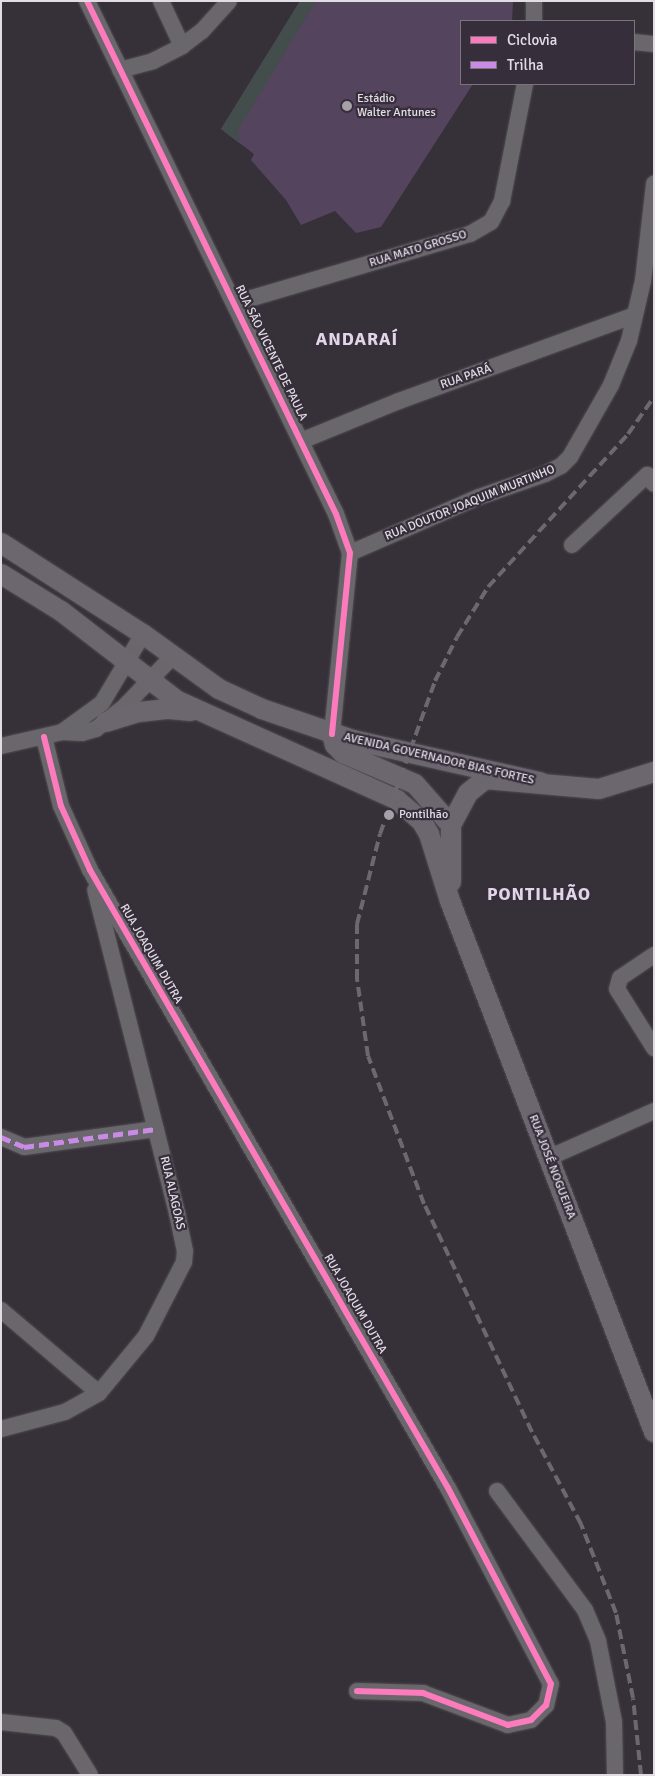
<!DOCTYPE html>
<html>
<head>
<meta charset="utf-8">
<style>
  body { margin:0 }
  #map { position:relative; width:655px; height:1776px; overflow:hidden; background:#363138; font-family:Signika,sans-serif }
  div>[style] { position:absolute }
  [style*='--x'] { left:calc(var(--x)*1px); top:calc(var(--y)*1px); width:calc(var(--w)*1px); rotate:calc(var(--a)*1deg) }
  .green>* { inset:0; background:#55445e }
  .building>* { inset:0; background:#424d4c }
  .roads { filter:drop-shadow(0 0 1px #514d53) drop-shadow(0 0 1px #514d53) }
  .minor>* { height:16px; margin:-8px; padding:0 8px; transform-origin:8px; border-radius:8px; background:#6a676c }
  .major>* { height:20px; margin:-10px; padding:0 10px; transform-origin:10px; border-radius:10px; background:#6c676f }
  .rail>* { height:4px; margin-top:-2px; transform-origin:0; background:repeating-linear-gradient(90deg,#6c686e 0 10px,transparent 0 15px) }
  .quiet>* { height:5px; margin-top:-2.5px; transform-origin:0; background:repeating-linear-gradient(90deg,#ca8be6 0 10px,transparent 0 15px) }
  .cycleway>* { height:6px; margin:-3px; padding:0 3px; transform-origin:3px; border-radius:3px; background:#fd7abc }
  .dots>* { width:14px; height:14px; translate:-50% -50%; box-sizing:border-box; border:2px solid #372e3b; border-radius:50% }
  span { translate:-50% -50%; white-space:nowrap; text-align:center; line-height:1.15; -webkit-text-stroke:4.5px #372e3b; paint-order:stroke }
  .poi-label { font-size:12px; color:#e2dde5 }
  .left { translate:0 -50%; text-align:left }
  .street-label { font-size:12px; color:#e2dde5 }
  .district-label { font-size:18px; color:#e1d6e7; font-weight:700; letter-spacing:1px }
  .frame { position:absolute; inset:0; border:2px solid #e2dde5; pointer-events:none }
  .legend { position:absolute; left:460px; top:20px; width:175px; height:65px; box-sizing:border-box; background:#372e3b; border:1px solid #7b747f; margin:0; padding:6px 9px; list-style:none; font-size:15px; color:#e2dde5 }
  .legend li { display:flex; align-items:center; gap:10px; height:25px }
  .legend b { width:25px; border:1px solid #7b747f }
</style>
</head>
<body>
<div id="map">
  <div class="green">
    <div style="clip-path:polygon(300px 1px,513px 1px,512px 21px,461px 21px,461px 84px,473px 84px,381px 227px,356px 233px,335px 211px,301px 225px,286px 200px,251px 160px,254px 154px,221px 129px)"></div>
  </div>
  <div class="building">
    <div style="clip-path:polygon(300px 1px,316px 1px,238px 130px,239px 143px,221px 129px)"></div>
  </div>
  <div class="roads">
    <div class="minor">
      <div style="--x:87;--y:1;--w:570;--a:64.11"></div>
      <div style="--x:336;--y:514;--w:41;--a:70.3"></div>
      <div style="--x:350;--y:553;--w:182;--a:95.7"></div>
      <div style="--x:161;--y:1;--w:50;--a:65"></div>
      <div style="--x:534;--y:21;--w:20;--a:-90"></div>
      <div style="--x:634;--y:42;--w:20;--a:6"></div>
      <div style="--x:120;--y:70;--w:34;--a:-15"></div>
      <div style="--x:153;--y:61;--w:33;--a:-27"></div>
      <div style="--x:182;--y:46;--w:25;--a:-37"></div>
      <div style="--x:202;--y:31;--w:40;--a:-48"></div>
      <div style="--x:235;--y:303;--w:245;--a:-16.4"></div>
      <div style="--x:470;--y:234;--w:24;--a:-30"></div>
      <div style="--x:491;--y:222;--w:24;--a:-62"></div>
      <div style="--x:502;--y:201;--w:119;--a:-78.9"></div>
      <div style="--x:301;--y:441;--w:106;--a:-22.2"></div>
      <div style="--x:399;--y:401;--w:249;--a:-20"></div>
      <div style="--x:572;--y:545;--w:103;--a:-43"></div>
      <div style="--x:647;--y:475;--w:11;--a:52"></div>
      <div style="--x:350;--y:553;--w:141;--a:-23.5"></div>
      <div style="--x:479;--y:497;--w:70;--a:-19.2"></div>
      <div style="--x:545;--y:474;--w:18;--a:-27"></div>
      <div style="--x:561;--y:466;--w:13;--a:-45"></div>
      <div style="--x:570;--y:457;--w:83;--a:-60.3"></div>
      <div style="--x:611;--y:385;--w:48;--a:-67.8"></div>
      <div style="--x:629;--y:341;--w:62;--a:-76.9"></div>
      <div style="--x:643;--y:281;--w:98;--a:-83.5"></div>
      <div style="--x:62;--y:732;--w:49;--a:-35.9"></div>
      <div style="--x:102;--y:703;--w:80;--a:-59.3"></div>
      <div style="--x:44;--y:737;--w:71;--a:76.2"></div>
      <div style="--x:61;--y:806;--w:70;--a:65.6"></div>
      <div style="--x:90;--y:870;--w:714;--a:59.92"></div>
      <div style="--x:448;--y:1488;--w:221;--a:62.3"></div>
      <div style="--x:551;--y:1684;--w:22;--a:103"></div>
      <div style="--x:546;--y:1705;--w:21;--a:135"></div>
      <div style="--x:531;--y:1720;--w:24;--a:168"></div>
      <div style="--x:508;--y:1725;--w:91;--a:-159.4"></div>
      <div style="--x:423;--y:1693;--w:66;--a:-178.3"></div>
      <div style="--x:1;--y:746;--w:63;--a:-12.9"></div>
      <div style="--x:62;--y:732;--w:20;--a:3"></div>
      <div style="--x:82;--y:733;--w:15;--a:-16"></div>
      <div style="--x:96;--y:729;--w:34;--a:-38"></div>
      <div style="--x:123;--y:708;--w:72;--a:-46.1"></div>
      <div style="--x:654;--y:955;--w:41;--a:145.9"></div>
      <div style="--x:620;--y:978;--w:11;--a:105"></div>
      <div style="--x:617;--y:989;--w:70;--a:57.9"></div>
      <div style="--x:1;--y:1137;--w:25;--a:23"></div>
      <div style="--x:24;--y:1147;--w:133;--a:-7.8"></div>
      <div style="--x:548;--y:1158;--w:116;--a:-23.9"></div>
      <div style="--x:1;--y:1310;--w:128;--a:40.3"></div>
      <div style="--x:1;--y:1429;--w:66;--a:-14.9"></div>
      <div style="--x:65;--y:1412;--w:39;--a:-29"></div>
      <div style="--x:99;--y:1393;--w:74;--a:-50.5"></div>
      <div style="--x:146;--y:1336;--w:83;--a:-62.8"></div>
      <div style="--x:184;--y:1262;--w:11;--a:-85"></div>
      <div style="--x:185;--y:1251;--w:39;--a:-102"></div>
      <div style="--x:177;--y:1213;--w:333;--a:-104.2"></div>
      <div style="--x:497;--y:1491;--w:148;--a:53.5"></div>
      <div style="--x:585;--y:1610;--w:34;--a:67"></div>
      <div style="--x:598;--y:1641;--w:83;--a:78.8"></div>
      <div style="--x:614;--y:1722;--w:53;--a:88.9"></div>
      <div style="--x:1;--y:1722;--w:55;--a:6.2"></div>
      <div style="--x:56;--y:1728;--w:9;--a:32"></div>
      <div style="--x:64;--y:1733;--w:49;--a:58.2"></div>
    </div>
    <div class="major">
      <div style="--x:1;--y:543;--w:169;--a:32.7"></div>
      <div style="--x:143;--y:634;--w:94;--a:35.9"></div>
      <div style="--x:219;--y:689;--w:47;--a:24.9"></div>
      <div style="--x:262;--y:709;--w:96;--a:18.8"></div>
      <div style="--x:353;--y:740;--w:192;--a:12.7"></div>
      <div style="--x:1;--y:574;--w:70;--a:31.7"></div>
      <div style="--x:61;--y:611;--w:145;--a:37.7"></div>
      <div style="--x:176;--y:700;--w:243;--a:24.3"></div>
      <div style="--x:397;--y:800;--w:33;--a:41"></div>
      <div style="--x:422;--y:822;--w:14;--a:60"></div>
      <div style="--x:429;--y:834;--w:70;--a:72.6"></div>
      <div style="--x:450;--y:901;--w:569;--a:68.98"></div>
      <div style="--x:106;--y:722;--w:34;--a:-17"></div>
      <div style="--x:139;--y:712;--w:30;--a:-6"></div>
      <div style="--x:169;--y:709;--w:22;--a:5"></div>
      <div style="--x:332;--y:734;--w:11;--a:75"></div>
      <div style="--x:335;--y:745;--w:11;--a:45"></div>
      <div style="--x:343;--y:753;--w:78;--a:23.3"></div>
      <div style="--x:415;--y:784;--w:55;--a:48.7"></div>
      <div style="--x:451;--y:882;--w:57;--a:-90"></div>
      <div style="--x:451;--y:825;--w:36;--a:-62"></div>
      <div style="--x:468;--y:793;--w:22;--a:-39"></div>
      <div style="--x:485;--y:779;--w:114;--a:5"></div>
      <div style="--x:599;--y:789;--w:58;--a:-17.2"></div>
    </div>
  </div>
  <div class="rail">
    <div style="--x:641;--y:1775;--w:77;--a:-95.9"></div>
    <div style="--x:633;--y:1698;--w:87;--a:-101.3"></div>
    <div style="--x:616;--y:1613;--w:96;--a:-111.5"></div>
    <div style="--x:581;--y:1524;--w:104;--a:-118"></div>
    <div style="--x:532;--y:1432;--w:252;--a:-115.3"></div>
    <div style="--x:424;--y:1204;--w:158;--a:-110.7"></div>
    <div style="--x:368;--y:1056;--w:78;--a:-98.1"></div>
    <div style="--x:357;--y:979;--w:55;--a:-90"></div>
    <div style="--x:357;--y:924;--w:93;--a:-75.7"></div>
    <div style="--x:380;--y:834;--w:163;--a:-70.2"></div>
    <div style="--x:435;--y:681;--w:49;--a:-63.4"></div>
    <div style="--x:457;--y:637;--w:59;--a:-58.2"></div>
    <div style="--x:488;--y:587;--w:207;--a:-47.5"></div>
    <div style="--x:628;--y:434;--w:45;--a:-54.9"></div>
  </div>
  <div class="quiet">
    <div style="--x:1;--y:1137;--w:25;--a:23"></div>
    <div style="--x:24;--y:1147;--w:133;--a:-7.8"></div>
  </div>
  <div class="cycleway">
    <div style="--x:87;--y:1;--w:570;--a:64.11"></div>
    <div style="--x:336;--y:514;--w:41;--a:70.3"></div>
    <div style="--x:350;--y:553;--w:182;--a:95.7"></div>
    <div style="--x:44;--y:737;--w:71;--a:76.2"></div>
    <div style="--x:61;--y:806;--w:70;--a:65.6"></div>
    <div style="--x:90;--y:870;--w:714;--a:59.92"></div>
    <div style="--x:448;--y:1488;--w:221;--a:62.3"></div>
    <div style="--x:551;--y:1684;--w:22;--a:103"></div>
    <div style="--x:546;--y:1705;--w:21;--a:135"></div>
    <div style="--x:531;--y:1720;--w:24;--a:168"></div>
    <div style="--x:508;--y:1725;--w:91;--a:-159.4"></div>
    <div style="--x:423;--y:1693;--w:66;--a:-178.3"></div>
  </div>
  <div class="dots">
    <div style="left:347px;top:106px;background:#a6a1a8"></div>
    <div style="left:389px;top:815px;background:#a6a1a8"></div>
  </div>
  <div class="poi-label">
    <span class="left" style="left:357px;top:106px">Estádio<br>Walter Antunes</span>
    <span class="left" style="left:399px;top:815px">Pontilhão</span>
  </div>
  <div class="street-label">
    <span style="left:418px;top:249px;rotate:-17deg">RUA MATO GROSSO</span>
    <span style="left:271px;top:353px;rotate:64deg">RUA SÃO VICENTE DE PAULA</span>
    <span style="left:466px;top:377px;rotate:-19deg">RUA PARÁ</span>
    <span style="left:470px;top:503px;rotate:-22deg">RUA DOUTOR JOAQUIM MURTINHO</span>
    <span style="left:439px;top:759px;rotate:13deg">AVENIDA GOVERNADOR BIAS FORTES</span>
    <span style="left:151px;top:954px;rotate:60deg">RUA JOAQUIM DUTRA</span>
    <span style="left:552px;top:1167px;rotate:69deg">RUA JOSÉ NOGUEIRA</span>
    <span style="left:172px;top:1193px;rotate:77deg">RUA ALAGOAS</span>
    <span style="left:355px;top:1304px;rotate:60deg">RUA JOAQUIM DUTRA</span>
  </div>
  <div class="district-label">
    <span style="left:357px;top:339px">ANDARAÍ</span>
    <span style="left:539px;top:894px">PONTILHÃO</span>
  </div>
  <div class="frame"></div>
  <ul class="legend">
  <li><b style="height:6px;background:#fd7abc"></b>Ciclovia</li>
  <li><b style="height:6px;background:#ca8be6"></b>Trilha</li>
  </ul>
</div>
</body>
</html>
